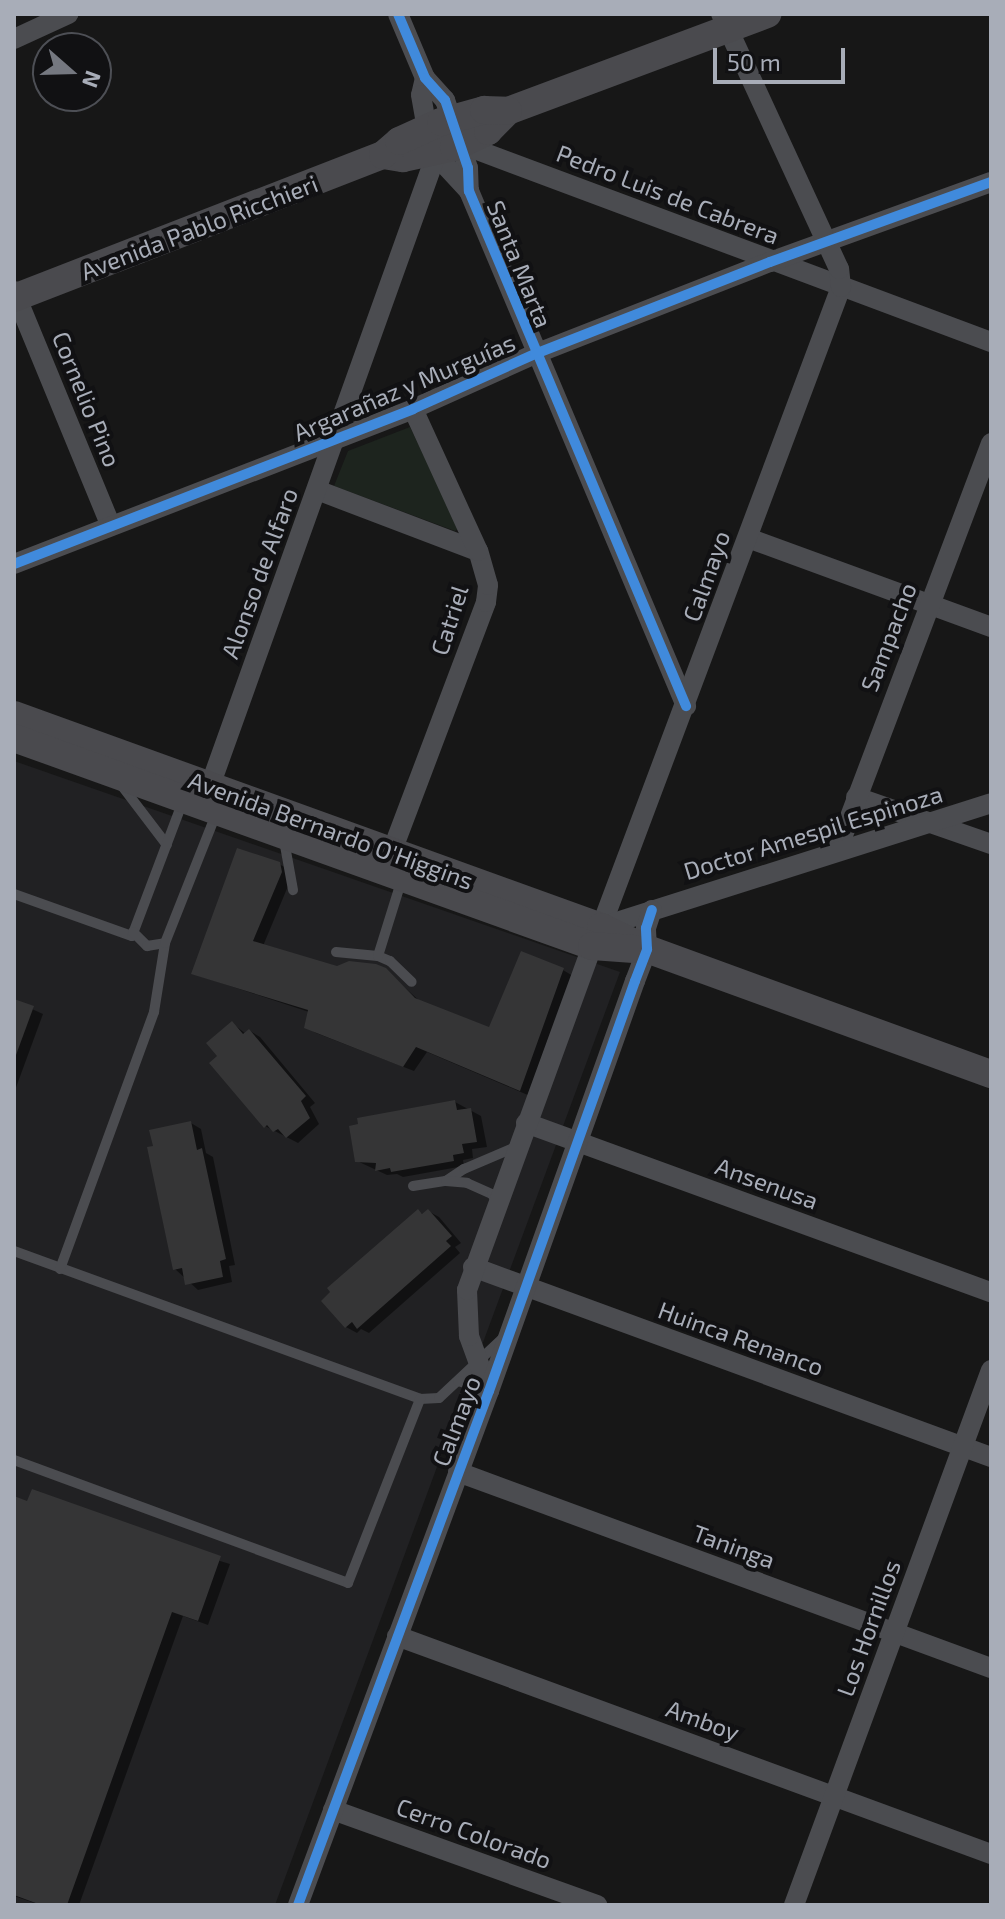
<!DOCTYPE html>
<html>
<head>
<meta charset="utf-8">
<style>
  body { margin:0 }
  #map { position:relative; width:1005px; height:1919px; overflow:hidden; background:#171717; font-family:"Exo 2",sans-serif }
  div>[style] { position:absolute }
  [style*='--x'] { left:calc(var(--x)*1px); top:calc(var(--y)*1px); width:calc(var(--w)*1px); rotate:calc(var(--a)*1deg) }
  .built>* { inset:0; background:#212123 }
  .green>* { inset:0; background:#1d241e }
  .shadow>* { inset:0; background:#0007 }
  .building>* { inset:0; background:#353536 }
  .lane>* { height:10px; margin:-5px; padding:0 5px; transform-origin:5px; border-radius:5px; background:#4b4c50 }
  .street>* { height:20px; margin:-10px; padding:0 10px; transform-origin:10px; border-radius:10px; background:#4b4c50 }
  .secondary>* { height:28px; margin:-14px; padding:0 14px; transform-origin:14px; border-radius:14px; background:#4a4a4e }
  .cycleway>* { height:10px; margin:-5px; padding:0 5px; transform-origin:5px; border-radius:5px; background:#408adc }
  span { translate:-50% -50%; white-space:nowrap; text-align:center; line-height:1.15; -webkit-text-stroke:8px #111113; paint-order:stroke }
  .street-label { font-size:24px; color:#a8adb8 }
  .frame { position:absolute; inset:0; border:16px solid #a8adb8; pointer-events:none }
  .north { position:absolute; left:32px; top:32px; width:80px; height:80px; box-sizing:border-box; background:#111113; border:2px solid #4d4f55; border-radius:50%; rotate:110deg; font-size:22px; font-weight:700; line-height:32px; text-align:center; color:#a8adb8 }
  .north::after { content:''; display:block; margin:auto; width:28px; height:36px; background:#757880; clip-path:polygon(50% 0,100% 100%,50% 72%,0 100%) }
  .scale { position:absolute; left:713px; top:48px; width:132px; height:36px; box-sizing:border-box; border:4px solid #a8adb8; border-top:0; padding-left:10px; font-size:24px; line-height:28px; white-space:nowrap; color:#a8adb8; -webkit-text-stroke:6px #111113; paint-order:stroke }
</style>
</head>
<body>
<div id="map">
  <div class="built">
    <div style="clip-path:polygon(14px 761px,620px 972px,275px 1905px,14px 1905px)"></div>
  </div>
  <div class="green">
    <div style="clip-path:polygon(410px 427px,459px 528px,455px 531px,334px 486px,348px 451px)"></div>
  </div>
  <div class="shadow">
    <div style="clip-path:polygon(279px 864px,290px 870px,291px 879px,263px 946px,337px 968px,385px 970px,422px 1003px,490px 1030px,563px 970px,573px 976px,530px 1096px,427px 1052px,414px 1071px,316px 1033px,306px 1027px,309px 1012px,194px 974px)"></div>
    <div style="clip-path:polygon(14px 1001px,43px 1014px,14px 1093px)"></div>
    <div style="clip-path:polygon(232px 1023px,246px 1034px,250px 1031px,260px 1037px,315px 1103px,310px 1107px,319px 1124px,298px 1143px,265px 1126px,220px 1057px)"></div>
    <div style="clip-path:polygon(455px 1102px,481px 1116px,487px 1147px,472px 1149px,473px 1158px,463px 1160px,464px 1166px,403px 1177px,397px 1174px,387px 1175px,357px 1161px)"></div>
    <div style="clip-path:polygon(191px 1123px,201px 1129px,206px 1153px,213px 1157px,235px 1265px,229px 1266px,232px 1282px,198px 1290px,175px 1269px)"></div>
    <div style="clip-path:polygon(418px 1211px,424px 1215px,428px 1211px,439px 1217px,461px 1243px,455px 1247px,460px 1253px,369px 1333px,361px 1329px,357px 1333px,346px 1327px,324px 1301px)"></div>
    <div style="clip-path:polygon(14px 1498px,230px 1564px,208px 1625px,183px 1616px,79px 1905px,40px 1905px,14px 1896px)"></div>
  </div>
  <div class="building">
    <div style="clip-path:polygon(237px 848px,280px 862px,282px 872px,253px 941px,337px 966px,349px 961px,376px 964px,386px 968px,415px 998px,489px 1027px,521px 951px,564px 968px,520px 1091px,416px 1047px,403px 1067px,304px 1028px,308px 1010px,191px 974px)"></div>
    <div style="clip-path:polygon(14px 999px,34px 1006px,16px 1055px,14px 1055px)"></div>
    <div style="clip-path:polygon(232px 1021px,243px 1034px,249px 1029px,306px 1096px,301px 1101px,310px 1118px,286px 1138px,278px 1129px,273px 1132px,267px 1125px,264px 1128px,209px 1063px,217px 1056px,206px 1043px)"></div>
    <div style="clip-path:polygon(455px 1100px,457px 1110px,471px 1108px,477px 1142px,462px 1144px,464px 1153px,453px 1155px,454px 1161px,391px 1172px,390px 1168px,375px 1171px,376px 1163px,355px 1162px,349px 1126px,358px 1124px,357px 1118px)"></div>
    <div style="clip-path:polygon(191px 1121px,197px 1150px,202px 1148px,226px 1259px,220px 1261px,223px 1277px,185px 1285px,182px 1268px,173px 1270px,147px 1147px,153px 1146px,149px 1130px)"></div>
    <div style="clip-path:polygon(418px 1209px,422px 1214px,428px 1209px,452px 1236px,446px 1241px,451px 1246px,357px 1329px,352px 1322px,345px 1328px,321px 1301px,330px 1292px,327px 1288px)"></div>
    <div style="clip-path:polygon(32px 1489px,221px 1556px,198px 1621px,172px 1612px,67px 1905px,41px 1905px,14px 1895px,14px 1496px,27px 1501px)"></div>
  </div>
  <div class="lane">
    <div style="--x:122;--y:786;--w:74;--a:52.7"></div>
    <div style="--x:284;--y:840;--w:51;--a:79.8"></div>
    <div style="--x:14;--y:894;--w:125;--a:19.6"></div>
    <div style="--x:132;--y:936;--w:144;--a:-69.3"></div>
    <div style="--x:133;--y:932;--w:20;--a:45"></div>
    <div style="--x:147;--y:946;--w:18;--a:-9"></div>
    <div style="--x:336;--y:952;--w:42;--a:5.4"></div>
    <div style="--x:378;--y:956;--w:13;--a:23"></div>
    <div style="--x:390;--y:961;--w:30;--a:44"></div>
    <div style="--x:378;--y:956;--w:77;--a:-72.7"></div>
    <div style="--x:446;--y:1181;--w:22;--a:-34"></div>
    <div style="--x:464;--y:1169;--w:59;--a:-23.1"></div>
    <div style="--x:413;--y:1186;--w:33;--a:-9"></div>
    <div style="--x:446;--y:1181;--w:21;--a:5"></div>
    <div style="--x:467;--y:1183;--w:27;--a:24"></div>
    <div style="--x:492;--y:1194;--w:9;--a:58"></div>
    <div style="--x:14;--y:1251;--w:432;--a:20"></div>
    <div style="--x:420;--y:1399;--w:19;--a:-3"></div>
    <div style="--x:439;--y:1398;--w:86;--a:-43.1"></div>
    <div style="--x:60;--y:1269;--w:274;--a:-69.9"></div>
    <div style="--x:154;--y:1012;--w:70;--a:-80.9"></div>
    <div style="--x:165;--y:943;--w:139;--a:-68.4"></div>
    <div style="--x:458;--y:1381;--w:30;--a:17"></div>
    <div style="--x:14;--y:1460;--w:356;--a:20.2"></div>
    <div style="--x:348;--y:1583;--w:198;--a:-68.6"></div>
  </div>
  <div class="street">
    <div style="--x:398;--y:14;--w:69;--a:67.1"></div>
    <div style="--x:425;--y:78;--w:30;--a:48"></div>
    <div style="--x:445;--y:100;--w:72;--a:71.3"></div>
    <div style="--x:468;--y:168;--w:23;--a:88"></div>
    <div style="--x:469;--y:191;--w:559;--a:67.15"></div>
    <div style="--x:14;--y:39;--w:60;--a:-24.8"></div>
    <div style="--x:425;--y:78;--w:17;--a:103"></div>
    <div style="--x:421;--y:95;--w:34;--a:80"></div>
    <div style="--x:427;--y:128;--w:40;--a:65"></div>
    <div style="--x:444;--y:164;--w:37;--a:47"></div>
    <div style="--x:461;--y:144;--w:566;--a:20.48"></div>
    <div style="--x:14;--y:291;--w:254;--a:67.6"></div>
    <div style="--x:317;--y:490;--w:172;--a:20.8"></div>
    <div style="--x:748;--y:538;--w:259;--a:20.1"></div>
    <div style="--x:14;--y:564;--w:428;--a:-21.2"></div>
    <div style="--x:413;--y:409;--w:134;--a:-24.3"></div>
    <div style="--x:535;--y:354;--w:252;--a:-21.4"></div>
    <div style="--x:770;--y:262;--w:235;--a:-19.9"></div>
    <div style="--x:210;--y:786;--w:673;--a:-70.3"></div>
    <div style="--x:856;--y:797;--w:143;--a:19.2"></div>
    <div style="--x:392;--y:851;--w:266;--a:-69.3"></div>
    <div style="--x:486;--y:602;--w:17;--a:-83"></div>
    <div style="--x:488;--y:585;--w:35;--a:-106"></div>
    <div style="--x:478;--y:551;--w:156;--a:-114.6"></div>
    <div style="--x:837;--y:851;--w:436;--a:-69.3"></div>
    <div style="--x:601;--y:927;--w:684;--a:-69.44"></div>
    <div style="--x:841;--y:287;--w:18;--a:-96"></div>
    <div style="--x:839;--y:269;--w:281;--a:-114.8"></div>
    <div style="--x:601;--y:927;--w:409;--a:-17.6"></div>
    <div style="--x:526;--y:1123;--w:495;--a:20"></div>
    <div style="--x:473;--y:1267;--w:552;--a:20.14"></div>
    <div style="--x:489;--y:1391;--w:59;--a:-110"></div>
    <div style="--x:469;--y:1336;--w:46;--a:-92.5"></div>
    <div style="--x:467;--y:1290;--w:366;--a:-70"></div>
    <div style="--x:458;--y:1472;--w:568;--a:20.19"></div>
    <div style="--x:397;--y:1636;--w:633;--a:20.15"></div>
    <div style="--x:333;--y:1810;--w:281;--a:19.8"></div>
    <div style="--x:298;--y:1905;--w:548;--a:-69.62"></div>
    <div style="--x:489;--y:1391;--w:435;--a:-70.4"></div>
    <div style="--x:635;--y:981;--w:34;--a:-69"></div>
    <div style="--x:647;--y:949;--w:21;--a:-93"></div>
    <div style="--x:646;--y:928;--w:19;--a:-72"></div>
    <div style="--x:794;--y:1905;--w:570;--a:-69.79"></div>
  </div>
  <div class="secondary">
    <div style="--x:383;--y:155;--w:20;--a:9"></div>
    <div style="--x:403;--y:158;--w:52;--a:-12.2"></div>
    <div style="--x:454;--y:147;--w:38;--a:-25"></div>
    <div style="--x:488;--y:131;--w:28;--a:-45"></div>
    <div style="--x:508;--y:111;--w:277;--a:-20.5"></div>
    <div style="--x:14;--y:298;--w:396;--a:-21.2"></div>
    <div style="--x:383;--y:155;--w:21;--a:-41"></div>
    <div style="--x:399;--y:141;--w:46;--a:-24.3"></div>
    <div style="--x:441;--y:122;--w:45;--a:-15.6"></div>
    <div style="--x:484;--y:110;--w:24;--a:2"></div>
    <div style="--x:14;--y:715;--w:624;--a:19.86"></div>
    <div style="--x:601;--y:927;--w:51;--a:25.6"></div>
    <div style="--x:647;--y:949;--w:366;--a:20"></div>
    <div style="--x:14;--y:738;--w:614;--a:19.79"></div>
    <div style="--x:592;--y:946;--w:42;--a:4.1"></div>
  </div>
  <div class="cycleway">
    <div style="--x:398;--y:14;--w:69;--a:67.1"></div>
    <div style="--x:425;--y:78;--w:30;--a:48"></div>
    <div style="--x:445;--y:100;--w:72;--a:71.3"></div>
    <div style="--x:468;--y:168;--w:23;--a:88"></div>
    <div style="--x:469;--y:191;--w:559;--a:67.15"></div>
    <div style="--x:14;--y:564;--w:428;--a:-21.2"></div>
    <div style="--x:413;--y:409;--w:134;--a:-24.3"></div>
    <div style="--x:535;--y:354;--w:252;--a:-21.4"></div>
    <div style="--x:770;--y:262;--w:235;--a:-19.9"></div>
    <div style="--x:298;--y:1905;--w:548;--a:-69.62"></div>
    <div style="--x:489;--y:1391;--w:435;--a:-70.4"></div>
    <div style="--x:635;--y:981;--w:34;--a:-69"></div>
    <div style="--x:647;--y:949;--w:21;--a:-93"></div>
    <div style="--x:646;--y:928;--w:19;--a:-72"></div>
  </div>
  <div class="street-label">
    <span style="left:668px;top:194px;rotate:21deg">Pedro Luis de Cabrera</span>
    <span style="left:199px;top:227px;rotate:-21deg">Avenida Pablo Ricchieri</span>
    <span style="left:520px;top:264px;rotate:68deg">Santa Marta</span>
    <span style="left:404px;top:387px;rotate:-23deg">Argarañaz y Murguías</span>
    <span style="left:87px;top:399px;rotate:68deg">Cornelio Pino</span>
    <span style="left:259px;top:573px;rotate:-70deg">Alonso de Alfaro</span>
    <span style="left:706px;top:576px;rotate:-70deg">Calmayo</span>
    <span style="left:449px;top:620px;rotate:-72deg">Catriel</span>
    <span style="left:888px;top:637px;rotate:-69deg">Sampacho</span>
    <span style="left:331px;top:830px;rotate:20deg">Avenida Bernardo O'Higgins</span>
    <span style="left:813px;top:832px;rotate:-17deg">Doctor Amespil Espinoza</span>
    <span style="left:767px;top:1183px;rotate:20deg">Ansenusa</span>
    <span style="left:741px;top:1338px;rotate:20deg">Huinca Renanco</span>
    <span style="left:456px;top:1421px;rotate:-69deg">Calmayo</span>
    <span style="left:734px;top:1546px;rotate:20deg">Taninga</span>
    <span style="left:868px;top:1628px;rotate:-70deg">Los Hornillos</span>
    <span style="left:703px;top:1720px;rotate:20deg">Amboy</span>
    <span style="left:474px;top:1833px;rotate:20deg">Cerro Colorado</span>
  </div>
  <div class="frame"></div>
  <div class="north">N</div>
  <div class="scale">50 m</div>
</div>
</body>
</html>
